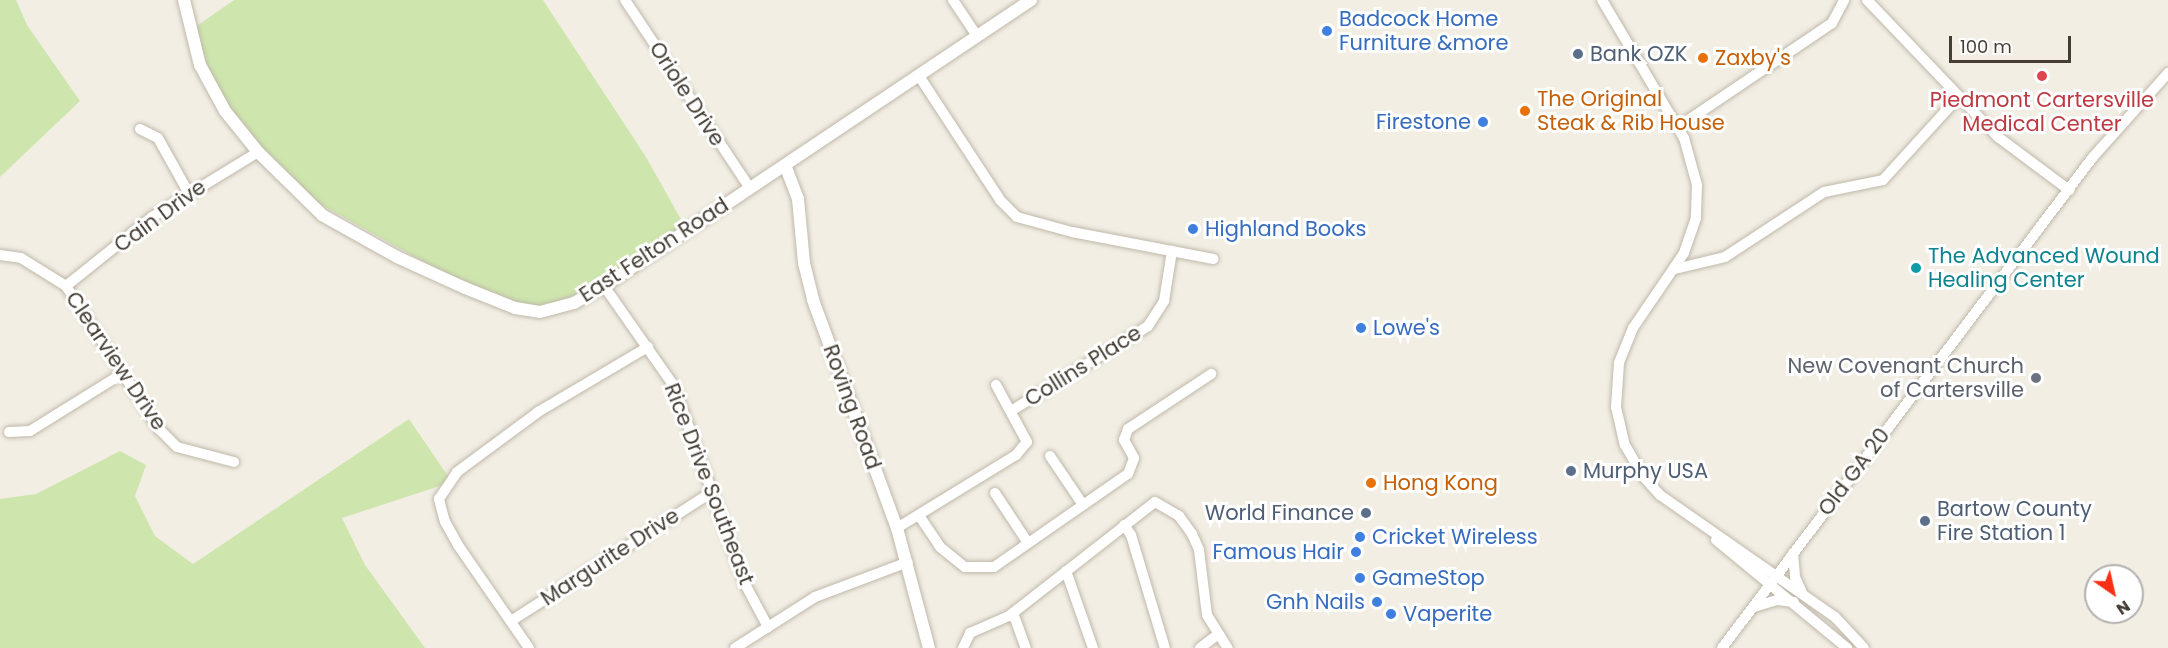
<!DOCTYPE html>
<html>
<head>
<meta charset="utf-8">
<style>
  body { margin:0 }
  #map { position:relative; width:2168px; height:648px; overflow:hidden; background:#f2eee4; font-family:Poppins,sans-serif }
  div>[style] { position:absolute }
  [style*='--x'] { left:calc(var(--x)*1px); top:calc(var(--y)*1px); width:calc(var(--w)*1px); rotate:calc(var(--a)*1deg) }
  .green>* { inset:0; background:#cee6ad }
  .roads { filter:drop-shadow(0 0 2px #c0b8aa) drop-shadow(0 0 2px #c0b8aa) }
  .minor>* { height:10px; margin:-5px; padding:0 5px; transform-origin:5px; border-radius:5px; background:#fff }
  .tertiary>* { height:12px; margin:-6px; padding:0 6px; transform-origin:6px; border-radius:6px; background:#fff }
  .dots>* { width:16px; height:16px; translate:-50% -50%; box-sizing:border-box; border:3px solid #fff; border-radius:50% }
  span { translate:-50% -50%; white-space:nowrap; text-align:center; line-height:1.15; -webkit-text-stroke:6px #fff; paint-order:stroke }
  .shop-label { font-size:21px; color:#366cbe }
  .left { translate:0 -50%; text-align:left }
  .right { translate:-100% -50%; text-align:right }
  .service-label { font-size:21px; color:#4e5e75 }
  .food-label { font-size:21px; color:#c56008 }
  .street-label { font-size:21px; color:#443d34 }
  .health-label { font-size:21px; color:#be3a42 }
  .culture-label { font-size:21px; color:#0d838f }
  .worship-label { font-size:21px; color:#5b616d }
  .north { position:absolute; left:2084px; top:564px; width:60px; height:60px; box-sizing:border-box; background:#fff; border:2px solid #b4b1ae; border-radius:50%; rotate:146deg; font-size:16px; font-weight:700; line-height:24px; text-align:center; color:#443d34 }
  .north::after { content:''; display:block; margin:auto; width:21px; height:27px; background:#f83116; clip-path:polygon(50% 0,100% 100%,50% 72%,0 100%) }
  .scale { position:absolute; left:1949px; top:36px; width:122px; height:27px; box-sizing:border-box; border:3px solid #443d34; border-top:0; padding-left:8px; font-size:18px; line-height:21px; white-space:nowrap; color:#443d34; -webkit-text-stroke:4px #fff; paint-order:stroke }
</style>
</head>
<body>
<div id="map">
  <div class="green">
    <div style="clip-path:polygon(0 0,16px 0,27px 25px,80px 101px,0 177px)"></div>
    <div style="clip-path:polygon(234px 0,543px 0,646px 157px,687px 230px,604px 286px,550px 309px,485px 296px,302px 194px,258px 152px,204px 67px,191px 30px)"></div>
    <div style="clip-path:polygon(409px 419px,452px 482px,342px 518px,365px 565px,425px 648px,0 648px,0 499px,36px 494px,120px 451px,146px 465px,135px 496px,155px 536px,193px 564px)"></div>
  </div>
  <div class="roads">
    <div class="minor">
      <div style="--x:625;--y:0;--w:226;--a:56.4"></div>
      <div style="--x:953;--y:0;--w:43;--a:56.3"></div>
      <div style="--x:1602;--y:0;--w:161;--a:59.3"></div>
      <div style="--x:1684;--y:138;--w:49;--a:74.5"></div>
      <div style="--x:1697;--y:185;--w:33;--a:92"></div>
      <div style="--x:1696;--y:218;--w:37;--a:109"></div>
      <div style="--x:1684;--y:253;--w:91;--a:124.2"></div>
      <div style="--x:1633;--y:328;--w:38;--a:112"></div>
      <div style="--x:1619;--y:363;--w:44;--a:93.9"></div>
      <div style="--x:1616;--y:407;--w:39;--a:77"></div>
      <div style="--x:1625;--y:445;--w:34;--a:60"></div>
      <div style="--x:1642;--y:475;--w:27;--a:48"></div>
      <div style="--x:1660;--y:495;--w:213;--a:34.9"></div>
      <div style="--x:1835;--y:617;--w:42;--a:46.9"></div>
      <div style="--x:1867;--y:0;--w:190;--a:46.3"></div>
      <div style="--x:1998;--y:137;--w:89;--a:36.7"></div>
      <div style="--x:919;--y:76;--w:148;--a:56.8"></div>
      <div style="--x:1000;--y:200;--w:24;--a:45"></div>
      <div style="--x:1017;--y:217;--w:57;--a:15.3"></div>
      <div style="--x:1072;--y:232;--w:144;--a:10.8"></div>
      <div style="--x:1678;--y:127;--w:186;--a:-34"></div>
      <div style="--x:1832;--y:23;--w:26;--a:-62"></div>
      <div style="--x:140;--y:129;--w:20;--a:27"></div>
      <div style="--x:158;--y:138;--w:62;--a:60.9"></div>
      <div style="--x:0;--y:255;--w:21;--a:8"></div>
      <div style="--x:21;--y:258;--w:53;--a:31.9"></div>
      <div style="--x:66;--y:286;--w:171;--a:57"></div>
      <div style="--x:159;--y:429;--w:25;--a:45"></div>
      <div style="--x:177;--y:447;--w:59;--a:14.7"></div>
      <div style="--x:1675;--y:269;--w:51;--a:-13.5"></div>
      <div style="--x:1725;--y:257;--w:118;--a:-33.3"></div>
      <div style="--x:1824;--y:192;--w:60;--a:-11.5"></div>
      <div style="--x:1883;--y:180;--w:104;--a:-47.7"></div>
      <div style="--x:1953;--y:103;--w:9;--a:-27"></div>
      <div style="--x:66;--y:286;--w:110;--a:-38.7"></div>
      <div style="--x:152;--y:217;--w:124;--a:-31.5"></div>
      <div style="--x:604;--y:286;--w:122;--a:55"></div>
      <div style="--x:674;--y:386;--w:210;--a:70.3"></div>
      <div style="--x:745;--y:584;--w:49;--a:61.9"></div>
      <div style="--x:1011;--y:411;--w:161;--a:-31.8"></div>
      <div style="--x:1148;--y:326;--w:30;--a:-57"></div>
      <div style="--x:1164;--y:301;--w:51;--a:-80.9"></div>
      <div style="--x:9;--y:432;--w:21;--a:-3"></div>
      <div style="--x:30;--y:431;--w:110;--a:-31.9"></div>
      <div style="--x:1050;--y:456;--w:59;--a:56"></div>
      <div style="--x:995;--y:493;--w:60;--a:56.6"></div>
      <div style="--x:920;--y:517;--w:36;--a:56"></div>
      <div style="--x:940;--y:547;--w:32;--a:39"></div>
      <div style="--x:965;--y:567;--w:29;--a:0"></div>
      <div style="--x:994;--y:567;--w:163;--a:-34.8"></div>
      <div style="--x:1128;--y:474;--w:17;--a:-69"></div>
      <div style="--x:1134;--y:458;--w:21;--a:-119"></div>
      <div style="--x:1124;--y:440;--w:12;--a:-70"></div>
      <div style="--x:1128;--y:429;--w:100;--a:-33.5"></div>
      <div style="--x:1124;--y:525;--w:12;--a:55"></div>
      <div style="--x:1131;--y:535;--w:118;--a:73.3"></div>
      <div style="--x:897;--y:528;--w:140;--a:-31.5"></div>
      <div style="--x:1016;--y:455;--w:17;--a:-50"></div>
      <div style="--x:1027;--y:442;--w:65;--a:-118.5"></div>
      <div style="--x:1716;--y:540;--w:170;--a:39.5"></div>
      <div style="--x:1793;--y:553;--w:24;--a:85"></div>
      <div style="--x:1795;--y:577;--w:17;--a:66"></div>
      <div style="--x:1066;--y:571;--w:82;--a:70.7"></div>
      <div style="--x:1754;--y:607;--w:24;--a:-17"></div>
      <div style="--x:1777;--y:600;--w:17;--a:7"></div>
      <div style="--x:1013;--y:613;--w:37;--a:70"></div>
      <div style="--x:511;--y:621;--w:237;--a:-32.7"></div>
      <div style="--x:529;--y:648;--w:125;--a:-124.6"></div>
      <div style="--x:458;--y:545;--w:26;--a:-119"></div>
      <div style="--x:445;--y:522;--w:24;--a:-105"></div>
      <div style="--x:439;--y:499;--w:32;--a:-56"></div>
      <div style="--x:457;--y:472;--w:101;--a:-36.5"></div>
      <div style="--x:538;--y:412;--w:128;--a:-30.6"></div>
      <div style="--x:735;--y:648;--w:95;--a:-32.5"></div>
      <div style="--x:815;--y:597;--w:99;--a:-20.6"></div>
      <div style="--x:963;--y:648;--w:17;--a:-65"></div>
      <div style="--x:970;--y:633;--w:43;--a:-23.6"></div>
      <div style="--x:1009;--y:616;--w:185;--a:-38"></div>
      <div style="--x:1155;--y:502;--w:28;--a:30"></div>
      <div style="--x:1179;--y:516;--w:22;--a:54"></div>
      <div style="--x:1192;--y:534;--w:17;--a:66"></div>
      <div style="--x:1199;--y:550;--w:65;--a:83"></div>
      <div style="--x:1207;--y:615;--w:39;--a:58"></div>
      <div style="--x:1200;--y:648;--w:21;--a:-37"></div>
      <div style="--x:1722;--y:648;--w:615;--a:-52.93"></div>
      <div style="--x:2093;--y:157;--w:113;--a:-48.2"></div>
    </div>
    <div class="tertiary">
      <div style="--x:184;--y:0;--w:67;--a:76.2"></div>
      <div style="--x:200;--y:65;--w:52;--a:61.5"></div>
      <div style="--x:225;--y:111;--w:53;--a:51.2"></div>
      <div style="--x:258;--y:152;--w:90;--a:44.5"></div>
      <div style="--x:322;--y:215;--w:86;--a:29.2"></div>
      <div style="--x:397;--y:257;--w:75;--a:24.5"></div>
      <div style="--x:465;--y:288;--w:54;--a:21.8"></div>
      <div style="--x:515;--y:308;--w:25;--a:9"></div>
      <div style="--x:540;--y:312;--w:35;--a:-15"></div>
      <div style="--x:574;--y:303;--w:34;--a:-30"></div>
      <div style="--x:604;--y:286;--w:514;--a:-33.81"></div>
      <div style="--x:785;--y:165;--w:36;--a:69"></div>
      <div style="--x:798;--y:199;--w:64;--a:84.6"></div>
      <div style="--x:804;--y:263;--w:38;--a:76"></div>
      <div style="--x:813;--y:300;--w:243;--a:69.8"></div>
      <div style="--x:897;--y:528;--w:124;--a:75.1"></div>
    </div>
  </div>
  <div class="dots">
    <div style="left:1327px;top:31px;background:#3f7fe0"></div>
    <div style="left:1578px;top:54px;background:#5c6f8a"></div>
    <div style="left:1703px;top:58px;background:#e8710a"></div>
    <div style="left:2042px;top:76px;background:#e0444e"></div>
    <div style="left:1525px;top:111px;background:#e8710a"></div>
    <div style="left:1483px;top:122px;background:#3f7fe0"></div>
    <div style="left:1193px;top:229px;background:#3f7fe0"></div>
    <div style="left:1916px;top:268px;background:#0f9aa8"></div>
    <div style="left:1361px;top:328px;background:#3f7fe0"></div>
    <div style="left:2036px;top:378px;background:#6b7280"></div>
    <div style="left:1571px;top:471px;background:#5c6f8a"></div>
    <div style="left:1371px;top:483px;background:#e8710a"></div>
    <div style="left:1366px;top:513px;background:#5c6f8a"></div>
    <div style="left:1925px;top:521px;background:#5c6f8a"></div>
    <div style="left:1360px;top:537px;background:#3f7fe0"></div>
    <div style="left:1356px;top:552px;background:#3f7fe0"></div>
    <div style="left:1360px;top:578px;background:#3f7fe0"></div>
    <div style="left:1377px;top:602px;background:#3f7fe0"></div>
    <div style="left:1391px;top:614px;background:#3f7fe0"></div>
  </div>
  <div class="shop-label">
    <span class="left" style="left:1339px;top:31px">Badcock Home<br>Furniture &amp;more</span>
    <span class="right" style="left:1471px;top:122px">Firestone</span>
    <span class="left" style="left:1205px;top:229px">Highland Books</span>
    <span class="left" style="left:1373px;top:328px">Lowe's</span>
    <span class="left" style="left:1372px;top:537px">Cricket Wireless</span>
    <span class="right" style="left:1344px;top:552px">Famous Hair</span>
    <span class="left" style="left:1372px;top:578px">GameStop</span>
    <span class="right" style="left:1365px;top:602px">Gnh Nails</span>
    <span class="left" style="left:1403px;top:614px">Vaperite</span>
  </div>
  <div class="service-label">
    <span class="left" style="left:1590px;top:54px">Bank OZK</span>
    <span class="left" style="left:1583px;top:471px">Murphy USA</span>
    <span class="left" style="left:1937px;top:521px">Bartow County<br>Fire Station 1</span>
    <span class="right" style="left:1354px;top:513px">World Finance</span>
  </div>
  <div class="food-label">
    <span class="left" style="left:1715px;top:58px">Zaxby's</span>
    <span class="left" style="left:1537px;top:111px">The Original<br>Steak &amp; Rib House</span>
    <span class="left" style="left:1383px;top:483px">Hong Kong</span>
  </div>
  <div class="street-label">
    <span style="left:687px;top:94px;rotate:57deg">Oriole Drive</span>
    <span style="left:160px;top:216px;rotate:-36deg">Cain Drive</span>
    <span style="left:654px;top:250px;rotate:-33deg">East Felton Road</span>
    <span style="left:116px;top:361px;rotate:56deg">Clearview Drive</span>
    <span style="left:1083px;top:366px;rotate:-32deg">Collins Place</span>
    <span style="left:852px;top:407px;rotate:70deg">Roving Road</span>
    <span style="left:1854px;top:472px;rotate:-53deg">Old GA 20</span>
    <span style="left:709px;top:484px;rotate:69deg">Rice Drive Southeast</span>
    <span style="left:610px;top:557px;rotate:-33deg">Margurite Drive</span>
  </div>
  <div class="health-label">
    <span style="left:2042px;top:112px">Piedmont Cartersville<br>Medical Center</span>
  </div>
  <div class="culture-label">
    <span class="left" style="left:1928px;top:268px">The Advanced Wound<br>Healing Center</span>
  </div>
  <div class="worship-label">
    <span class="right" style="left:2024px;top:378px">New Covenant Church<br>of Cartersville</span>
  </div>
  <div class="north">N</div>
  <div class="scale">100 m</div>
</div>
</body>
</html>
